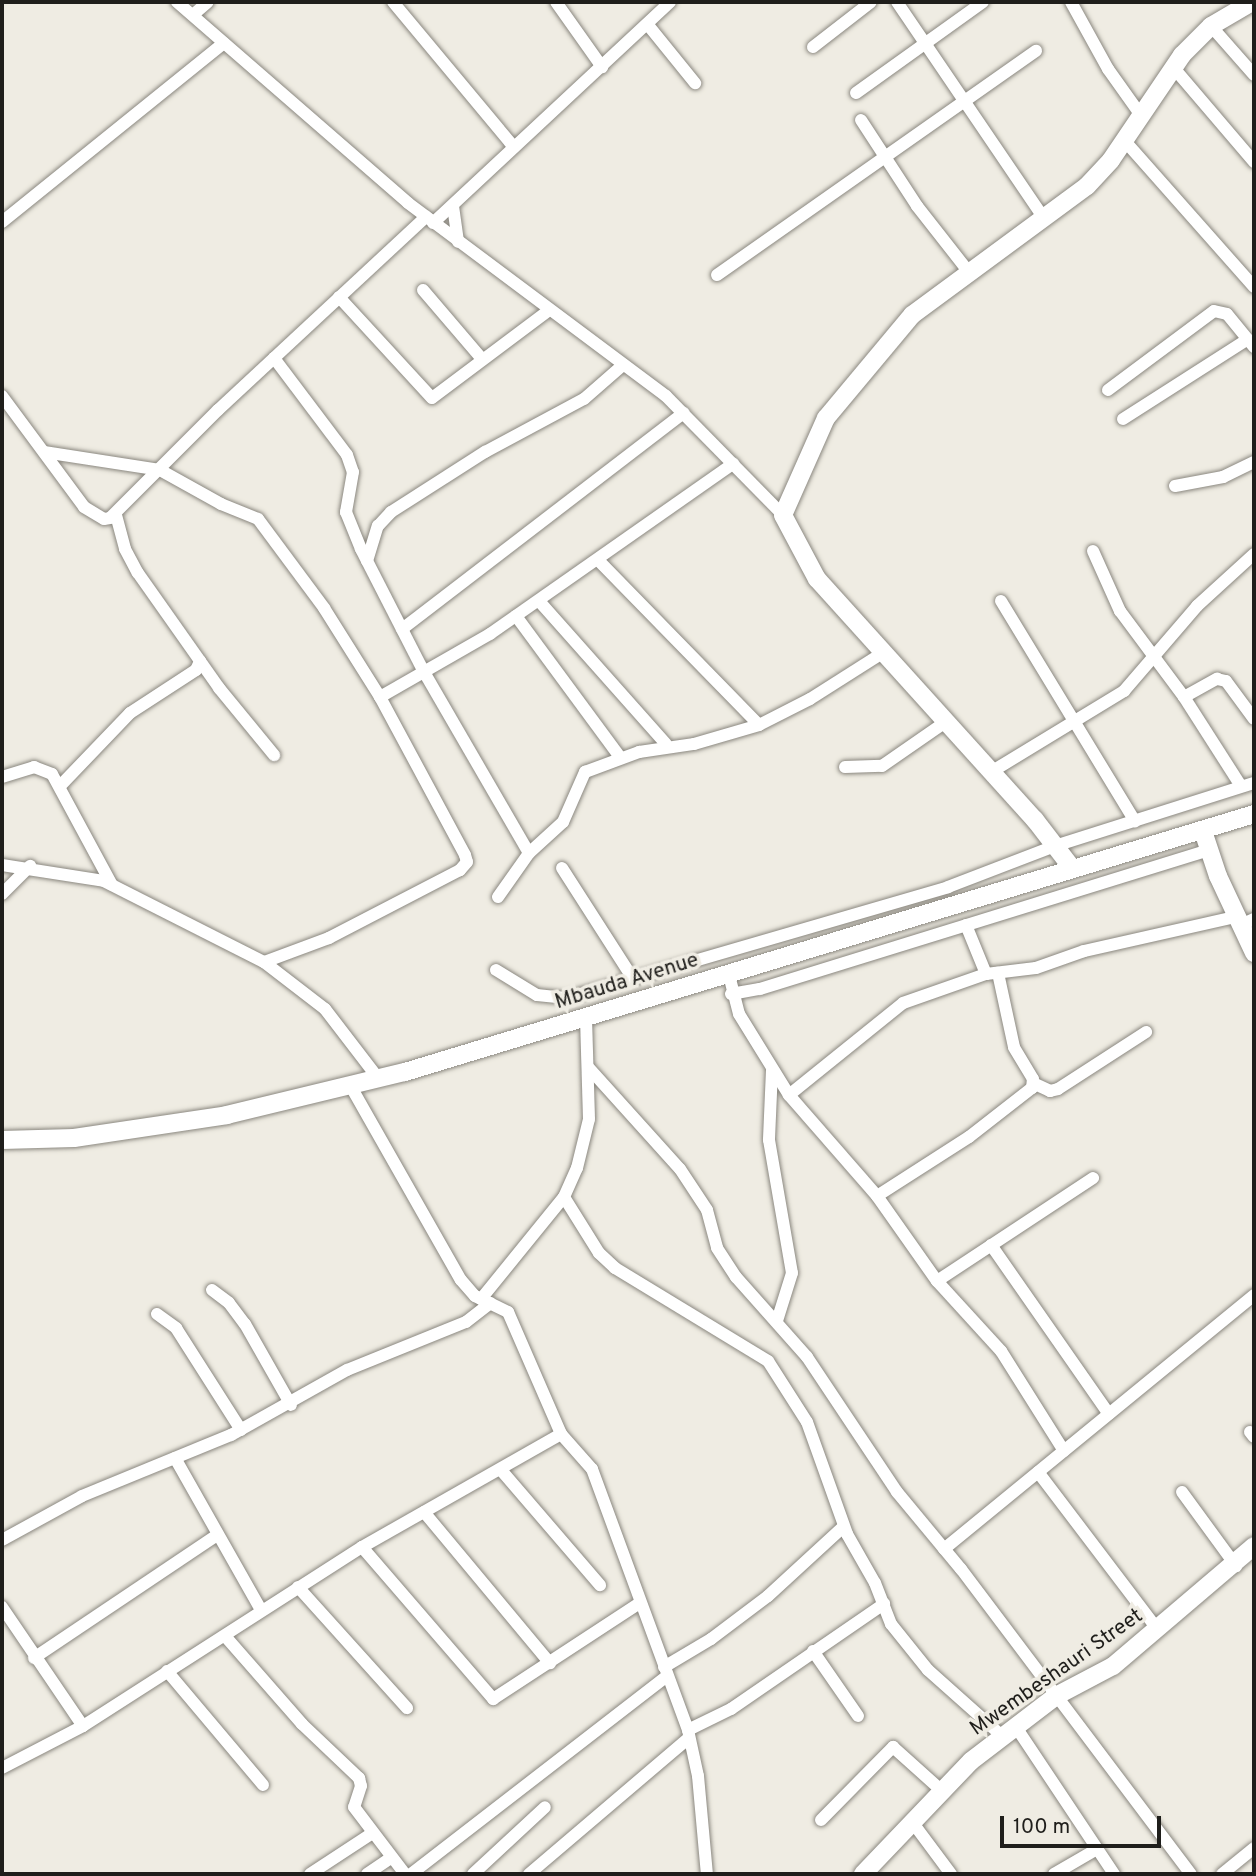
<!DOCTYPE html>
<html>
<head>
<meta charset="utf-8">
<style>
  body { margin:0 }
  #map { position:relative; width:1256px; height:1876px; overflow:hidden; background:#efece3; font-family:Overpass,sans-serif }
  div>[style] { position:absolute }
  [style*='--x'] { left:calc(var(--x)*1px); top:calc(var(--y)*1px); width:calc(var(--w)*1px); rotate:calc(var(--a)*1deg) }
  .roads { filter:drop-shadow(0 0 2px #8a877f) drop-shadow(0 0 2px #8a877f) }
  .street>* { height:12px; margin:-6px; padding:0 6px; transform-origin:6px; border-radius:6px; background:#fff }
  .secondary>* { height:18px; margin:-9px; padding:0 9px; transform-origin:9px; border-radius:9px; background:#fff }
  span { translate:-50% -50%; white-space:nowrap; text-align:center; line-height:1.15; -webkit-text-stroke:7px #efece3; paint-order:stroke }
  .street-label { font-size:21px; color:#1f1e1b }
  .frame { position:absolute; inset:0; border:4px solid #1f1e1b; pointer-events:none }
  .scale { position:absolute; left:1000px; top:1816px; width:161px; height:32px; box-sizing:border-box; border:4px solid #1f1e1b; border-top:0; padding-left:9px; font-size:21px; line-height:24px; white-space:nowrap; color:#1f1e1b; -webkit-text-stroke:5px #efece3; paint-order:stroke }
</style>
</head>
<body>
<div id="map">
  <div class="roads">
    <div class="street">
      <div style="--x:177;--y:2;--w:306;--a:41"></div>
      <div style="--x:408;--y:203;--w:322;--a:36.8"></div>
      <div style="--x:666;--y:396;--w:167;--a:45.5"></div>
      <div style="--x:393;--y:2;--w:187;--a:50.2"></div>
      <div style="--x:556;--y:2;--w:80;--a:54.7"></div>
      <div style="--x:897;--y:2;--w:260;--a:55.8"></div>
      <div style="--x:1071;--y:2;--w:77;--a:61.1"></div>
      <div style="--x:1108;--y:69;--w:55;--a:54.6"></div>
      <div style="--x:194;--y:14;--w:18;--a:-41"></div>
      <div style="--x:648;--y:25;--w:75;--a:51"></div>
      <div style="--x:1211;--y:26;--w:65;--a:48.7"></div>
      <div style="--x:813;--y:47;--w:73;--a:-37.8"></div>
      <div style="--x:1173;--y:67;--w:125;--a:49.5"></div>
      <div style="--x:856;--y:93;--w:156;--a:-35.6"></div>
      <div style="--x:861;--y:120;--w:103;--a:56.9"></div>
      <div style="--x:917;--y:206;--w:83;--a:51.9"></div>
      <div style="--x:1124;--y:140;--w:196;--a:48.5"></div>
      <div style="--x:453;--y:206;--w:36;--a:82"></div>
      <div style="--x:2;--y:222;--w:285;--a:-38.9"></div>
      <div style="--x:433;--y:223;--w:324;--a:-43"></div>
      <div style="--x:717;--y:275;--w:390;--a:-35.1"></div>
      <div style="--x:423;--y:290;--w:91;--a:49.5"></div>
      <div style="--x:339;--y:297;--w:137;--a:47.4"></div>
      <div style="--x:432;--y:398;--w:145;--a:-36.9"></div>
      <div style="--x:274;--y:358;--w:121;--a:53"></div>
      <div style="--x:347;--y:455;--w:18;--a:71"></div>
      <div style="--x:353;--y:472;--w:41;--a:99.9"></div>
      <div style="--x:346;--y:512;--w:40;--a:68"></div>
      <div style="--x:361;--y:549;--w:138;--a:62.9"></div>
      <div style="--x:424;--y:672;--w:209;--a:59.9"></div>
      <div style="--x:1108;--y:390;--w:132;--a:-36.7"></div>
      <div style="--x:1214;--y:311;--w:13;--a:13"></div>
      <div style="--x:1227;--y:314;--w:43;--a:50.7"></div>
      <div style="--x:2;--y:396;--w:138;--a:53.5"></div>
      <div style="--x:84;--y:507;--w:23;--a:31"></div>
      <div style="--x:104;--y:519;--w:6;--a:-9"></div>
      <div style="--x:110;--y:518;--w:153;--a:-45"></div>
      <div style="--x:218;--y:410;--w:284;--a:-42.9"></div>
      <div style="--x:1123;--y:419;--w:148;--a:-32.6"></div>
      <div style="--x:44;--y:452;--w:117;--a:8.8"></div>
      <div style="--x:160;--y:470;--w:70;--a:29.1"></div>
      <div style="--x:221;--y:504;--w:40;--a:22"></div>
      <div style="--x:258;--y:519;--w:111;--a:53.4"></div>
      <div style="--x:324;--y:608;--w:105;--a:57.8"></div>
      <div style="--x:380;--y:697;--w:179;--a:61.7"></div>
      <div style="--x:465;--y:855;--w:7;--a:74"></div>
      <div style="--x:467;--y:862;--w:11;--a:131"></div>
      <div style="--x:460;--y:870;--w:148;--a:152.6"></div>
      <div style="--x:329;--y:938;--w:69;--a:159.7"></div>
      <div style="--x:1175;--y:486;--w:49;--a:-10.6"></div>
      <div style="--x:1223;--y:477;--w:34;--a:-26"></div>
      <div style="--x:116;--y:515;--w:35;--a:75"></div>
      <div style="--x:125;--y:549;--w:27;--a:62"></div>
      <div style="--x:138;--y:573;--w:141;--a:54.8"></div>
      <div style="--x:219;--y:688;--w:87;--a:50.6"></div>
      <div style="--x:1093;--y:551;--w:66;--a:65.8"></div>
      <div style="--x:1120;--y:611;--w:107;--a:53.3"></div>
      <div style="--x:1184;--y:697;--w:106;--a:57.4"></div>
      <div style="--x:367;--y:561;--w:37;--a:-73"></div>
      <div style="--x:378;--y:526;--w:19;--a:-47"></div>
      <div style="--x:391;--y:512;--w:112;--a:-32.6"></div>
      <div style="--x:485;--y:452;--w:112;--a:-28.2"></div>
      <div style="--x:584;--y:399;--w:52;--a:-41.1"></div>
      <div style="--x:599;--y:561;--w:229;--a:45.7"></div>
      <div style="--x:539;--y:601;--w:191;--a:48.4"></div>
      <div style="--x:1001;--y:601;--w:258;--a:58.7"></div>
      <div style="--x:516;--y:616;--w:175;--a:53.6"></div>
      <div style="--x:402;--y:629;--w:355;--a:-37.5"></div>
      <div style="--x:380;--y:697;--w:127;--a:-29.8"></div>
      <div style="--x:490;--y:634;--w:297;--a:-35"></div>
      <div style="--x:1184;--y:697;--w:38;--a:-29"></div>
      <div style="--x:1217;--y:679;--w:9;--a:13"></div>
      <div style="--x:1226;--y:681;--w:47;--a:53.6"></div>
      <div style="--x:845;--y:767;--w:37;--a:-2"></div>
      <div style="--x:882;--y:766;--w:75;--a:-34.7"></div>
      <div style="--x:991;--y:772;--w:156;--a:-31.3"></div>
      <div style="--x:1124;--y:691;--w:112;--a:-49.3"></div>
      <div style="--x:1197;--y:606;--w:77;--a:-42.4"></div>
      <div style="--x:2;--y:777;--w:34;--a:-17"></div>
      <div style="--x:34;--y:767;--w:19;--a:21"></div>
      <div style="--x:52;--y:774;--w:126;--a:61.6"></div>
      <div style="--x:60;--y:786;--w:101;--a:-46.2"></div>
      <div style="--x:130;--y:713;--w:79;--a:-33.1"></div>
      <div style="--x:196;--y:670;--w:10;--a:-66"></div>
      <div style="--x:2;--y:865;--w:103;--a:8.9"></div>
      <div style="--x:104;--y:881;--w:179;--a:26.9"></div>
      <div style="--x:264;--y:962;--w:77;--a:37.6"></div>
      <div style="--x:325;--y:1009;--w:87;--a:52.5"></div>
      <div style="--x:562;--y:868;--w:133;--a:57.3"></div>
      <div style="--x:2;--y:894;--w:40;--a:-45"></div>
      <div style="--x:498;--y:897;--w:54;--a:-54.8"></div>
      <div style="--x:529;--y:853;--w:46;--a:-42.4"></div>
      <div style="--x:563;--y:822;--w:55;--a:-66.3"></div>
      <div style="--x:585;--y:772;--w:58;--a:-20.3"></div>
      <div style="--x:639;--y:752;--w:56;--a:-8.3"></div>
      <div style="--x:694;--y:744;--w:68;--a:-16.3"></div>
      <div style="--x:759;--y:725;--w:57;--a:-27"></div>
      <div style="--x:810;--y:699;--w:84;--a:-32.4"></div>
      <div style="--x:966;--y:925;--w:53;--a:67.8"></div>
      <div style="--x:1239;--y:926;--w:17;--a:-25"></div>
      <div style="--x:496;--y:970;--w:48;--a:31.4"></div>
      <div style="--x:537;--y:995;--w:30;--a:6"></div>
      <div style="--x:567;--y:998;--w:397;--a:-16.2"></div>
      <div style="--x:948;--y:887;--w:115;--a:-21"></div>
      <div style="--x:1055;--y:846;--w:209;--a:-17.6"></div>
      <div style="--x:729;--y:975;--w:40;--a:75.6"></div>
      <div style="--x:739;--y:1014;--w:95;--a:58.3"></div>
      <div style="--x:789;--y:1095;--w:134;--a:48.9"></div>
      <div style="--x:877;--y:1196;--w:104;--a:54.8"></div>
      <div style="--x:937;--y:1281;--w:95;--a:47.6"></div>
      <div style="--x:1001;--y:1351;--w:118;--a:57.8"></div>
      <div style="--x:731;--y:994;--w:29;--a:-10"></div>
      <div style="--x:760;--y:989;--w:470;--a:-17.2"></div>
      <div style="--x:588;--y:1067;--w:137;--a:48"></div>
      <div style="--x:680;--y:1169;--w:49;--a:56.6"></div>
      <div style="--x:707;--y:1210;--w:39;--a:75"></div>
      <div style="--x:717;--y:1248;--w:35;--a:57"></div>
      <div style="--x:736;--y:1277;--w:107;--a:48.4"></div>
      <div style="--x:807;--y:1357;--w:162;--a:56.3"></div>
      <div style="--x:897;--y:1492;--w:100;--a:50.3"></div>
      <div style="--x:961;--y:1569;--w:382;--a:53"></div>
      <div style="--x:772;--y:1070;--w:70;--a:92.5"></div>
      <div style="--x:769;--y:1140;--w:135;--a:80.2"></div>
      <div style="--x:792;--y:1273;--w:50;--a:107.4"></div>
      <div style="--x:1033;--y:1083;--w:19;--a:25"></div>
      <div style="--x:1050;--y:1091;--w:8;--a:-14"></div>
      <div style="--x:1058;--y:1089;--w:105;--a:-32.9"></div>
      <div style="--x:350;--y:1085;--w:224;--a:60.4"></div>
      <div style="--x:461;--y:1280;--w:21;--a:49"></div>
      <div style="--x:475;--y:1296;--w:37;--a:26"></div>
      <div style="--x:508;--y:1312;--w:133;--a:66.5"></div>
      <div style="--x:561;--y:1434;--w:47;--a:48.5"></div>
      <div style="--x:592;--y:1469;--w:278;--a:69.8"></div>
      <div style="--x:688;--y:1730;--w:47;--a:77.7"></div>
      <div style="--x:698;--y:1776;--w:98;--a:84.8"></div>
      <div style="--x:789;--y:1095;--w:146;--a:-38.9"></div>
      <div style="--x:903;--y:1003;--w:88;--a:-19.3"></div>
      <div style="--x:986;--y:974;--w:50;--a:-6.8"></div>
      <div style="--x:1036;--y:968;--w:51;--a:-19.5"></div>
      <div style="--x:1084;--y:951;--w:155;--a:-12.7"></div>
      <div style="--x:877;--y:1196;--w:109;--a:-32.7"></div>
      <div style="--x:969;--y:1137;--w:80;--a:-37.9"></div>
      <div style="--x:1032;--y:1088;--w:9;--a:-84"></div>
      <div style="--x:1033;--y:1079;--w:37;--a:-121"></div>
      <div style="--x:1014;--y:1047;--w:76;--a:-102.2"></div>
      <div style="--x:564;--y:1197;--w:66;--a:58"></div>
      <div style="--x:599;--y:1253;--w:22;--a:43"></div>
      <div style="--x:615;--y:1268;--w:179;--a:31.3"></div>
      <div style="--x:768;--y:1361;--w:72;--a:57.4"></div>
      <div style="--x:807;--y:1422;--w:119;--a:70.3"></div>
      <div style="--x:847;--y:1534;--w:56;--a:60.3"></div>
      <div style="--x:875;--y:1583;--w:44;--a:68.7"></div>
      <div style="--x:891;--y:1624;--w:59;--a:51.2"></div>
      <div style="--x:928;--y:1670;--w:99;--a:41.7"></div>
      <div style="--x:991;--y:1245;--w:206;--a:55.1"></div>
      <div style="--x:937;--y:1281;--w:187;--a:-33.4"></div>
      <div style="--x:212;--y:1290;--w:21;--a:37"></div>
      <div style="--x:229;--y:1303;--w:26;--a:53"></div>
      <div style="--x:245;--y:1324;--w:93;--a:60.4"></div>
      <div style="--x:481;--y:1299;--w:132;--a:-50.9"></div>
      <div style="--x:564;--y:1197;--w:32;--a:-66"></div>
      <div style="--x:577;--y:1168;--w:50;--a:-76.2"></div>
      <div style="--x:589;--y:1119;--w:101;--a:-91.7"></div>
      <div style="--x:157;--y:1314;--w:24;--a:36"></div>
      <div style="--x:176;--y:1328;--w:121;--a:57.5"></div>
      <div style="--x:1250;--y:1432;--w:6;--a:51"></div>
      <div style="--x:175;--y:1458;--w:175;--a:60.5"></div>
      <div style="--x:501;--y:1470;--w:152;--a:49.3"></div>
      <div style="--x:1038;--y:1472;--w:198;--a:52.8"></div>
      <div style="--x:1182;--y:1492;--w:92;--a:53.9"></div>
      <div style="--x:424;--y:1512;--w:197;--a:50.2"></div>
      <div style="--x:2;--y:1540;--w:91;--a:-28.8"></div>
      <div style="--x:82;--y:1496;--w:161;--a:-22.3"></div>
      <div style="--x:231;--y:1435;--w:133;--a:-29.3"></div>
      <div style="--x:347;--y:1370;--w:128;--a:-22"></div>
      <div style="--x:466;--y:1322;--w:31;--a:-38"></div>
      <div style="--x:362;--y:1547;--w:201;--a:49.2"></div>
      <div style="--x:493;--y:1699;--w:173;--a:-33.2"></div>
      <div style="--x:944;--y:1549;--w:401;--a:-39.3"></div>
      <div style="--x:298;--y:1587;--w:163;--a:48"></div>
      <div style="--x:2;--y:1607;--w:144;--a:55.8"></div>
      <div style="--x:225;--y:1636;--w:117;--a:48.8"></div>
      <div style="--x:302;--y:1724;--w:79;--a:43.5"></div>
      <div style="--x:359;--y:1778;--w:8;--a:76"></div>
      <div style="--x:361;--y:1786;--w:22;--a:108"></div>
      <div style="--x:354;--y:1807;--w:84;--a:52.7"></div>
      <div style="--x:813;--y:1651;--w:79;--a:55.3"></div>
      <div style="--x:34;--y:1658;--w:220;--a:-33.9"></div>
      <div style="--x:664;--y:1667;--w:55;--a:-30.8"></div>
      <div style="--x:711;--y:1639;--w:71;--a:-37"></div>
      <div style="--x:768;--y:1596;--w:102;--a:-42.6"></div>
      <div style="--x:167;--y:1671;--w:149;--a:49.9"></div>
      <div style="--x:1016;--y:1727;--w:177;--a:56.3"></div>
      <div style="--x:688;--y:1730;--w:48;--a:-26"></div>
      <div style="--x:731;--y:1709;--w:186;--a:-34.5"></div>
      <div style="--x:2;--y:1768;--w:91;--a:-27.4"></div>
      <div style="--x:83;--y:1726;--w:331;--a:-32.7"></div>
      <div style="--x:362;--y:1547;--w:229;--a:-29.6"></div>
      <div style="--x:821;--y:1820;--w:103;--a:-45.4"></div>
      <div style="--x:893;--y:1747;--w:64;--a:41.9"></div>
      <div style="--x:913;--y:1823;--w:64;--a:53.3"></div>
      <div style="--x:310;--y:1874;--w:73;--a:-33.3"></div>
      <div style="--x:367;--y:1874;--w:29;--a:-34"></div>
      <div style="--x:411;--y:1874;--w:324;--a:-37.7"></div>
      <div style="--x:473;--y:1874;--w:98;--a:-42.9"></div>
      <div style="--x:529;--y:1874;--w:210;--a:-40.4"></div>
      <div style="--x:1054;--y:1874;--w:50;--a:-30.2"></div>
      <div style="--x:1222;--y:1874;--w:41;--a:-39.1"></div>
    </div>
    <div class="secondary">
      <div style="--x:1203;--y:831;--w:47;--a:71.6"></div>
      <div style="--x:1218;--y:876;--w:85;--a:64.9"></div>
      <div style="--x:1072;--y:868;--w:61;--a:-127.6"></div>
      <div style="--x:1035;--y:820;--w:325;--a:-132.1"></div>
      <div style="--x:817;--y:579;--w:72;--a:-118"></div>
      <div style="--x:783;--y:515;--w:106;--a:-66.1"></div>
      <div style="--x:826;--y:418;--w:134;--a:-50.1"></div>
      <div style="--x:912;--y:315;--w:217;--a:-36.4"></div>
      <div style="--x:1087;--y:186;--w:35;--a:-47"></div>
      <div style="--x:1111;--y:160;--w:127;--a:-55.9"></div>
      <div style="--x:1182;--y:55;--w:41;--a:-45"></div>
      <div style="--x:1211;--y:26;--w:48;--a:-30.3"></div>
      <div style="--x:2;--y:1140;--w:72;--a:-1.6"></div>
      <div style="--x:74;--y:1138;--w:155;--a:-8.5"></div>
      <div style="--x:227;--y:1115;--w:183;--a:-13.6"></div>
      <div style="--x:405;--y:1072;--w:887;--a:-16.9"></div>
      <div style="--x:863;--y:1874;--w:156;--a:-46.3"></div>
      <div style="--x:971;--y:1761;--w:107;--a:-37.4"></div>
      <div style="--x:1056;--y:1696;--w:64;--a:-27.8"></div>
      <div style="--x:1113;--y:1666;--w:185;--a:-40.4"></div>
    </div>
  </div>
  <div class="street-label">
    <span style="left:627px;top:982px;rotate:-17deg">Mbauda Avenue</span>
    <span style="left:1057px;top:1673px;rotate:-35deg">Mwembeshauri Street</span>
  </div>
  <div class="frame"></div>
  <div class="scale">100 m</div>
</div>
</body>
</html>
